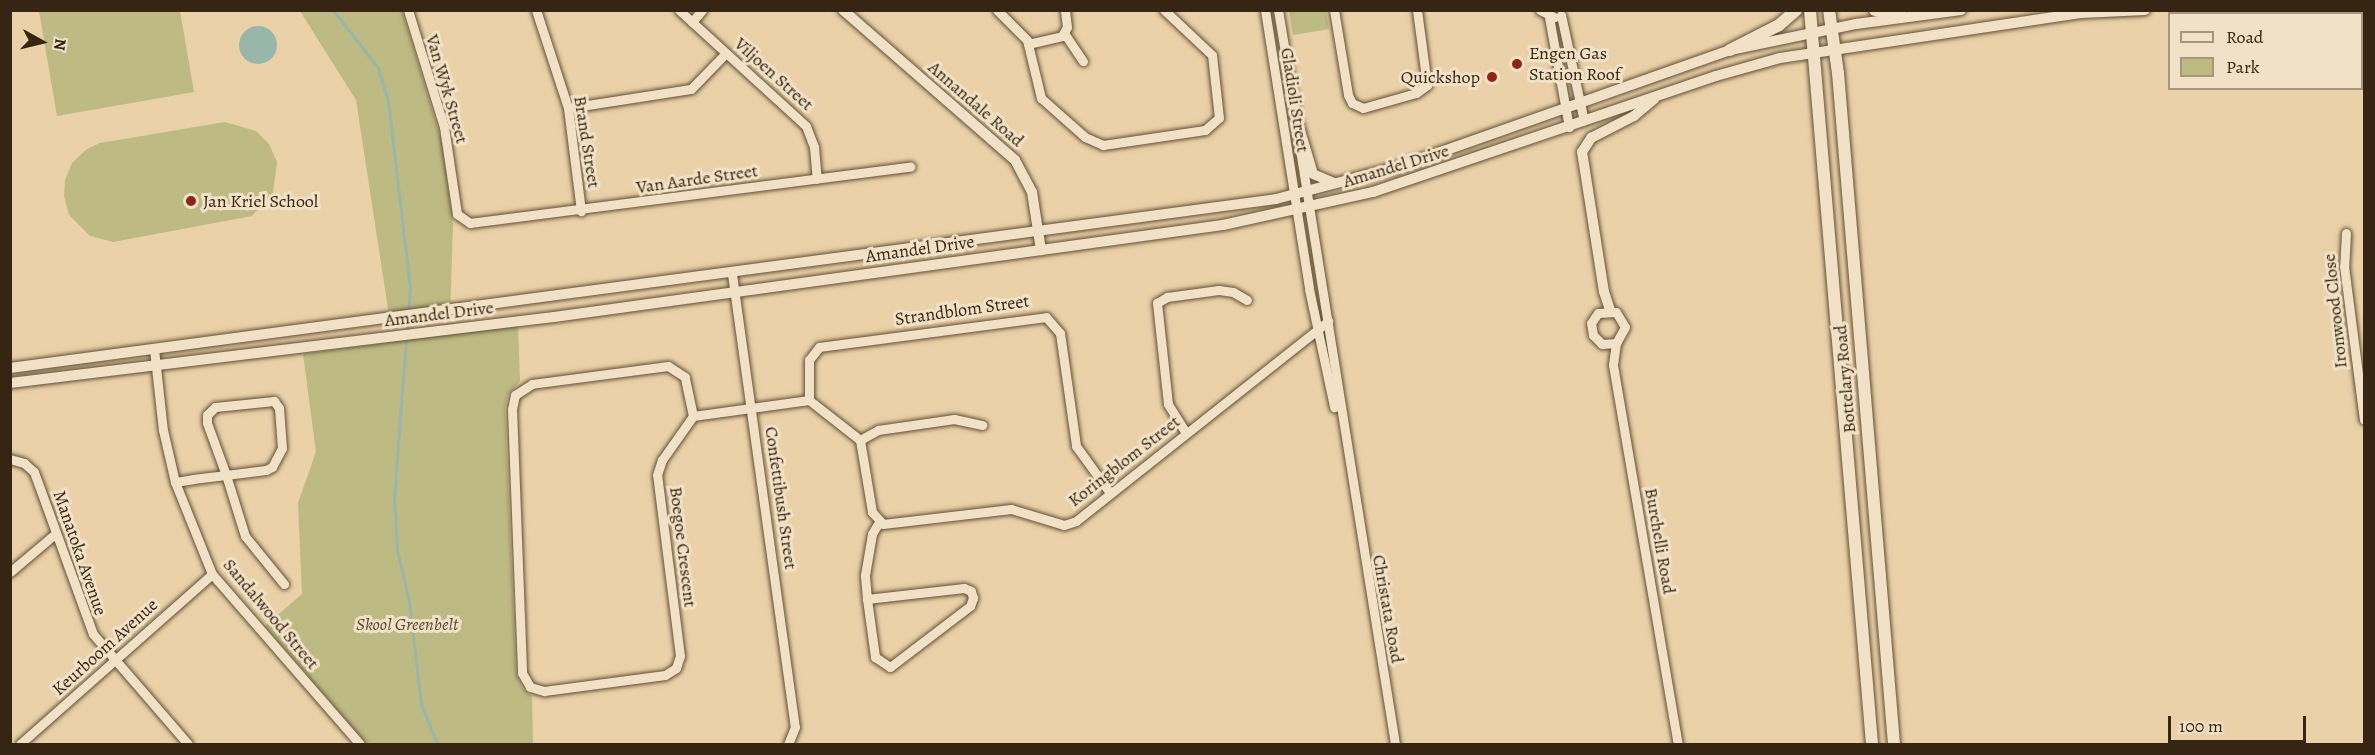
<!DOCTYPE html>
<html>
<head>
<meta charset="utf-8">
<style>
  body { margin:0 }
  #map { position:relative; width:2375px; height:755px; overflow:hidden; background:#ead1a7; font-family:Alegreya,serif }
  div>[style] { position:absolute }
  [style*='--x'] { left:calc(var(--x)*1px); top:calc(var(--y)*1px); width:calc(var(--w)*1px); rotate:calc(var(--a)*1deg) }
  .green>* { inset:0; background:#bdba83 }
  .water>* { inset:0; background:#98b7aa }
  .round { border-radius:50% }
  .stream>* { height:3px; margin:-1.5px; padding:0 1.5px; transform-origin:1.5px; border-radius:1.5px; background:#98b7aa }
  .roads { filter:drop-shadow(0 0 2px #625037) drop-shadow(0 0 2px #625037) }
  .minor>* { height:9px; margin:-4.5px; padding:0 4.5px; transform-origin:4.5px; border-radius:4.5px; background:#f1e1c6 }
  .tertiary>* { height:10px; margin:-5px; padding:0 5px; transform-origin:5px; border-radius:5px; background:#f1e1c6 }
  .secondary>* { height:12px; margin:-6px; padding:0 6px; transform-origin:6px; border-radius:6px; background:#f1e1c6 }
  .dots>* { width:16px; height:16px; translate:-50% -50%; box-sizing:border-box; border:3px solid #f1e1c6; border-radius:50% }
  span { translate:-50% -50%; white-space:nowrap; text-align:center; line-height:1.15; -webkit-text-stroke:6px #f1e1c6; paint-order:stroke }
  .poi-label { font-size:18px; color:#352512 }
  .left { translate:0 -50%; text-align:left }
  .right { translate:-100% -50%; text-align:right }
  .street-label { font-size:18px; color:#352512 }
  .park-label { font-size:18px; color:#574a2e; font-style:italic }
  .frame { position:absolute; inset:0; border:12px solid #352512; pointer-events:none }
  .legend { position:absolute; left:2168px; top:12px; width:195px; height:78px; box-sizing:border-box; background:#f1e1c6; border:2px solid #a6967e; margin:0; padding:8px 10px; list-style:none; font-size:18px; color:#352512 }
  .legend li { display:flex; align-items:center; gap:12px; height:30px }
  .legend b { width:30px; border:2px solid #a6967e }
  .north { position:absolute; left:12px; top:12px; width:60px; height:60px; -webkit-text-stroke:4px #f1e1c6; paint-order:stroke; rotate:98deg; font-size:16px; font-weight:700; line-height:24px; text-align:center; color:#352512 }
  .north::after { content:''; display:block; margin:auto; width:21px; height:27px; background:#352512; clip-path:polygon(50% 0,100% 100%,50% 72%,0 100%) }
  .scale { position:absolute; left:2168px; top:716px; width:138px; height:27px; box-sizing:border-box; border:3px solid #352512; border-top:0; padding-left:8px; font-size:18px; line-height:21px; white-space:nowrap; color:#352512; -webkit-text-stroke:4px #f1e1c6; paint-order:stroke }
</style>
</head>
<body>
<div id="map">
  <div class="green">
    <div style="clip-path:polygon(39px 11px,180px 11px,194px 92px,57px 116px)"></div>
    <div style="clip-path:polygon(300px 11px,402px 11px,442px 143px,453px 224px,450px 319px,391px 328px,356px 100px)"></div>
    <div style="clip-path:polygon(1289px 11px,1326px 11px,1329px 29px,1293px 35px)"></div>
    <div style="clip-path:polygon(225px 122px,256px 131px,269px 144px,277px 162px,273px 193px,252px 216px,113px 242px,90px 236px,69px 215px,64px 196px,65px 180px,72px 163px,87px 149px,100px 143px)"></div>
    <div style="clip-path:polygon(518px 325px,520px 381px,508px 395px,505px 408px,516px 673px,522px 688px,532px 696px,533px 744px,367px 744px,265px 626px,302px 594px,298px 503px,316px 452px,303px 354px)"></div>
  </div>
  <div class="water">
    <div class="round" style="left:239px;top:26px;width:38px;height:38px"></div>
  </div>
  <div class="stream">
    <div style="--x:333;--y:10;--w:73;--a:52.2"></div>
    <div style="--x:378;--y:68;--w:34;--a:73"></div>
    <div style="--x:388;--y:101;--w:188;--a:83.3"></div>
    <div style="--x:410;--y:288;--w:44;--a:93.9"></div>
    <div style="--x:406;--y:338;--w:159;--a:94.3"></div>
    <div style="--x:394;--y:497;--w:53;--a:86.8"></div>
    <div style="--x:397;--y:550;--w:52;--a:76.8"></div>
    <div style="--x:409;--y:601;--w:104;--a:83.4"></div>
    <div style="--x:421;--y:704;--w:43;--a:68.2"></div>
  </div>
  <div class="roads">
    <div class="minor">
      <div style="--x:408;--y:10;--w:122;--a:72.9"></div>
      <div style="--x:444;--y:127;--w:88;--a:81.5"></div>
      <div style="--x:457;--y:214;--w:16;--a:35"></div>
      <div style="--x:470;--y:223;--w:444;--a:-7.3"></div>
      <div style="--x:536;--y:10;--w:103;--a:71.9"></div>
      <div style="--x:568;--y:108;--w:104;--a:82.8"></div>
      <div style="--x:679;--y:10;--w:172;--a:42.4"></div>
      <div style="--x:806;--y:126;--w:22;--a:69"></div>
      <div style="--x:814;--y:147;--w:32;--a:85"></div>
      <div style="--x:997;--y:10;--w:42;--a:45"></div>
      <div style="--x:1027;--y:40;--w:60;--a:76.4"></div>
      <div style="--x:1041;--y:98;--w:59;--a:41.6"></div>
      <div style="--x:1085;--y:137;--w:20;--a:24"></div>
      <div style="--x:1103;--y:145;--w:103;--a:-8.4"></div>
      <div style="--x:1205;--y:130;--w:18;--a:-41"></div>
      <div style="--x:1219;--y:118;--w:63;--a:-96.3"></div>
      <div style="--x:1212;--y:55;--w:66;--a:-136.8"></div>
      <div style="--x:1265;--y:10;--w:282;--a:81"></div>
      <div style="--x:1309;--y:289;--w:121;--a:78"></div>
      <div style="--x:1278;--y:10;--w:116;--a:80.5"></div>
      <div style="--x:1334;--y:10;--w:86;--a:80.6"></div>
      <div style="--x:1348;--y:95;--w:9;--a:63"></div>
      <div style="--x:1352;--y:103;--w:12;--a:24"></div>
      <div style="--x:1363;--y:108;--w:55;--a:-15.8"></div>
      <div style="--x:1416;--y:93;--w:14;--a:-36"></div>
      <div style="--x:1427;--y:85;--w:76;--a:-97.6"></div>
      <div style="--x:1540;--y:10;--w:16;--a:27"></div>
      <div style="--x:1561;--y:15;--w:108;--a:77.8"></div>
      <div style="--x:1549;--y:17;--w:112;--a:79.7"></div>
      <div style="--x:692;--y:22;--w:16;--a:-50"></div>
      <div style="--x:1064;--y:33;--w:34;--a:56"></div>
      <div style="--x:1028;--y:44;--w:35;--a:-13"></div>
      <div style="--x:1062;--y:36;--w:10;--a:-61"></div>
      <div style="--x:1067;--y:27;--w:17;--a:-97"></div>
      <div style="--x:568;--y:108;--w:124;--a:-8.8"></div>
      <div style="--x:691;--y:89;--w:50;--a:-45.8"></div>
      <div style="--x:1298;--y:137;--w:615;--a:80.92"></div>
      <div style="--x:2346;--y:233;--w:33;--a:93"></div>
      <div style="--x:2344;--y:266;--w:155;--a:82.6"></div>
      <div style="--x:732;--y:274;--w:457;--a:82.1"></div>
      <div style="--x:795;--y:727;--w:18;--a:112"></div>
      <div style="--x:1616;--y:343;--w:14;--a:176"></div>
      <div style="--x:1602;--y:344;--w:13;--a:-135"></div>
      <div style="--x:1593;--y:335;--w:12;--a:-99"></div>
      <div style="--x:1591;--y:323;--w:12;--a:-55"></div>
      <div style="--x:1598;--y:313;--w:18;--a:-3"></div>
      <div style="--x:1616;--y:312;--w:17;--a:59"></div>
      <div style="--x:1625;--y:327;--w:18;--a:119"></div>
      <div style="--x:1616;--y:343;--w:22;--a:98"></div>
      <div style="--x:1613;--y:365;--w:385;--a:80.3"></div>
      <div style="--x:154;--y:349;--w:81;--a:83.7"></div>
      <div style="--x:163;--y:430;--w:53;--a:77"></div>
      <div style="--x:175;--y:482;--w:99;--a:68.1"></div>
      <div style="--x:212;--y:574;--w:225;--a:49"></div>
      <div style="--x:809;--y:400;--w:40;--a:-90"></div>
      <div style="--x:809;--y:360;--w:16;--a:-52"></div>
      <div style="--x:819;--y:347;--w:229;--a:-7.5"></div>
      <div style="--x:1046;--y:317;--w:21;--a:49"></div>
      <div style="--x:1060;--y:333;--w:114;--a:81.9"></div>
      <div style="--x:1076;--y:446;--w:58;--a:54.1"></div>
      <div style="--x:693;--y:416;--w:40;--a:-102"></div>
      <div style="--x:685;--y:377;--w:20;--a:-147"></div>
      <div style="--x:668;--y:366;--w:137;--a:172.5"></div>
      <div style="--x:532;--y:384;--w:20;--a:147"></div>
      <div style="--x:515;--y:395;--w:14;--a:102"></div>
      <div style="--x:512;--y:409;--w:264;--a:87.8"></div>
      <div style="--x:522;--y:673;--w:16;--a:60"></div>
      <div style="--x:530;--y:687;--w:15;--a:16"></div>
      <div style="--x:544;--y:691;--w:122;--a:-7.5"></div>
      <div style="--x:665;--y:675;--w:13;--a:-32"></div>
      <div style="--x:676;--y:668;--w:13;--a:-72"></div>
      <div style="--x:680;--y:656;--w:182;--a:-97.2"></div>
      <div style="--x:657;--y:475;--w:16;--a:-72"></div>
      <div style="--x:662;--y:460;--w:54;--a:-54.8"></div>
      <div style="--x:693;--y:416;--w:117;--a:-7.9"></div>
      <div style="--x:809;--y:400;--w:65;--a:38.1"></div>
      <div style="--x:860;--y:440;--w:73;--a:80.5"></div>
      <div style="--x:872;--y:512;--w:16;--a:47"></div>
      <div style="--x:883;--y:524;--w:129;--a:-6.7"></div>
      <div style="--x:1011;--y:509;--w:55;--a:16.8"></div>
      <div style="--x:1064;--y:525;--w:13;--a:-18"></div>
      <div style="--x:1076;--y:521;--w:322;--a:-38.4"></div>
      <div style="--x:1186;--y:433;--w:34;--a:-122"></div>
      <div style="--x:1168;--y:404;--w:102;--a:-96.2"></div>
      <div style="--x:1157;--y:303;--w:12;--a:-31"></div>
      <div style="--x:1167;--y:297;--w:52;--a:-7.7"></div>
      <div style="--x:1219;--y:290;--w:14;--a:8"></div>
      <div style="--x:1233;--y:292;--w:16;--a:30"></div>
      <div style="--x:860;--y:440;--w:21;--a:-29"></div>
      <div style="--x:878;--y:430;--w:77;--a:-8.2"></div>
      <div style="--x:954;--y:419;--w:29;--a:12"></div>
      <div style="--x:10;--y:459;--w:15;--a:16"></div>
      <div style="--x:24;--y:463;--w:13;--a:42"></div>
      <div style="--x:34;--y:472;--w:172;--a:70"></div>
      <div style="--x:93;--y:634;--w:145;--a:49.2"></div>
      <div style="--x:175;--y:482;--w:18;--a:-9"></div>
      <div style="--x:193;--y:479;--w:33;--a:-7"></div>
      <div style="--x:226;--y:475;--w:40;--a:-7.1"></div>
      <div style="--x:266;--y:470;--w:7;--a:-27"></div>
      <div style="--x:272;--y:467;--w:21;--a:-62"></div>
      <div style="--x:282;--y:448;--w:40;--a:-94.3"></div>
      <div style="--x:279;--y:408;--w:9;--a:-126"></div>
      <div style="--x:274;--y:401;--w:59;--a:174.2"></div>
      <div style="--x:215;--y:407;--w:11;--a:135"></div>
      <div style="--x:207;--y:415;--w:8;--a:90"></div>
      <div style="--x:207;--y:423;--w:55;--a:69.9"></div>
      <div style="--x:226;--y:475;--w:64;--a:72.7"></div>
      <div style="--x:245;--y:536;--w:62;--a:50.9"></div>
      <div style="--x:10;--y:572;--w:59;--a:-40.2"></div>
      <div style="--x:867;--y:599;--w:59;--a:82.1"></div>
      <div style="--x:875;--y:657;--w:18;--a:34"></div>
      <div style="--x:890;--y:667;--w:101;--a:-37.3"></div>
      <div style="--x:970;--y:606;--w:9;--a:-69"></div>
      <div style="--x:973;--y:598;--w:7;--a:-106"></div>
      <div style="--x:971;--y:591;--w:8;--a:-157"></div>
      <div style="--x:964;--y:588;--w:98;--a:173.5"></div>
      <div style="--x:867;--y:599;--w:24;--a:-95"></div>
      <div style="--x:865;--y:575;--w:42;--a:-80.3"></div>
      <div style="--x:872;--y:534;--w:14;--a:-60"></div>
      <div style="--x:20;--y:744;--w:256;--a:-41.5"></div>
    </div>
    <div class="tertiary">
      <div style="--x:843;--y:10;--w:228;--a:41.1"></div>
      <div style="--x:1015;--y:160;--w:36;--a:62"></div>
      <div style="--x:1032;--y:192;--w:59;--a:81.2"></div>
      <div style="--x:1296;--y:117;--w:59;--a:73.4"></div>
      <div style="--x:1313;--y:174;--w:23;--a:23"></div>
      <div style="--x:1610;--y:310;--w:19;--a:-108"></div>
      <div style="--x:1604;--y:292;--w:142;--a:-98.9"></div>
      <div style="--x:1582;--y:152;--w:17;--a:-57"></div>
      <div style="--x:1591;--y:138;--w:48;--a:-27.1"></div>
      <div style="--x:1634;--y:116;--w:26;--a:-40"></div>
      <div style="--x:10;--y:368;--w:1277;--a:-7.6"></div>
      <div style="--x:1276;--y:199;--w:129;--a:-14.8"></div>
      <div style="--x:1401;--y:166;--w:349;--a:-19.4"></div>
      <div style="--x:1730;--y:50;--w:129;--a:-11.7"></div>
      <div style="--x:1856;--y:24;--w:106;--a:-7.6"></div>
      <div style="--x:10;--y:383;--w:548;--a:-6.92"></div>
      <div style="--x:554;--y:317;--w:675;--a:-7.83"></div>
      <div style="--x:1223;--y:225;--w:154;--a:-12.4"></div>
      <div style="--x:1373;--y:192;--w:362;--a:-18.7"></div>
      <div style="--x:1716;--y:76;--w:66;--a:-15.7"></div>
      <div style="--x:1780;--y:58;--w:304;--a:-8.5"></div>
      <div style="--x:2081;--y:13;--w:64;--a:-2.7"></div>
    </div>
    <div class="secondary">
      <div style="--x:1810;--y:10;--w:737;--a:85.17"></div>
      <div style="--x:1829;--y:10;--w:64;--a:81.9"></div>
      <div style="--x:1838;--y:73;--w:673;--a:85.23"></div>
      <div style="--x:1875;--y:10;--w:26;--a:0"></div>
      <div style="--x:1730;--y:50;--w:55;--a:-27"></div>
      <div style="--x:1779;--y:25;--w:23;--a:-41"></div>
    </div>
  </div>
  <div class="dots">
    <div style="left:1517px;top:64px;background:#8f2418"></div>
    <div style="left:1492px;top:77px;background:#8f2418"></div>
    <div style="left:191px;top:201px;background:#8f2418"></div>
  </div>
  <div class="poi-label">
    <span class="left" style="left:1529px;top:64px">Engen Gas<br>Station Roof</span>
    <span class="right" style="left:1480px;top:77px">Quickshop</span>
    <span class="left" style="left:203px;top:201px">Jan Kriel School</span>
  </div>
  <div class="street-label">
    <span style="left:774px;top:74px;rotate:42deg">Viljoen Street</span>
    <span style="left:447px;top:89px;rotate:74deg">Van Wyk Street</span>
    <span style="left:1295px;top:100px;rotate:81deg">Gladioli Street</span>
    <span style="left:976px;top:104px;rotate:41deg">Annandale Road</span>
    <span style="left:587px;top:142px;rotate:81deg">Brand Street</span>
    <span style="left:1396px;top:166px;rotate:-17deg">Amandel Drive</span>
    <span style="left:697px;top:179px;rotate:-8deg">Van Aarde Street</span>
    <span style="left:920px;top:249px;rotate:-8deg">Amandel Drive</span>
    <span style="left:962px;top:310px;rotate:-8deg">Strandblom Street</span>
    <span style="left:2335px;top:311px;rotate:-96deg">Ironwood Close</span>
    <span style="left:439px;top:314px;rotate:-7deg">Amandel Drive</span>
    <span style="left:1845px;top:379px;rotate:-95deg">Bottelary Road</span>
    <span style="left:1124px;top:461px;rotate:-38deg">Koringblom Street</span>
    <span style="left:781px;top:498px;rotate:82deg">Confettibush Street</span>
    <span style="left:1660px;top:541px;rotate:80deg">Burchelli Road</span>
    <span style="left:683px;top:547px;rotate:83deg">Boegoe Crescent</span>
    <span style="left:80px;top:553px;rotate:71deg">Manatoka Avenue</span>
    <span style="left:1388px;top:609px;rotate:80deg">Christata Road</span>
    <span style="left:271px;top:614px;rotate:50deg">Sandalwood Street</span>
    <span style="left:105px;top:647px;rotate:-42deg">Keurboom Avenue</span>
  </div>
  <div class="park-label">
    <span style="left:407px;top:624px">Skool Greenbelt</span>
  </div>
  <div class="frame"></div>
  <ul class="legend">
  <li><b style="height:8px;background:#f1e1c6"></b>Road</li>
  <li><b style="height:16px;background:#bdba83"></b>Park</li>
  </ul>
  <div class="north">N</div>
  <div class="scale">100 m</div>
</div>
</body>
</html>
